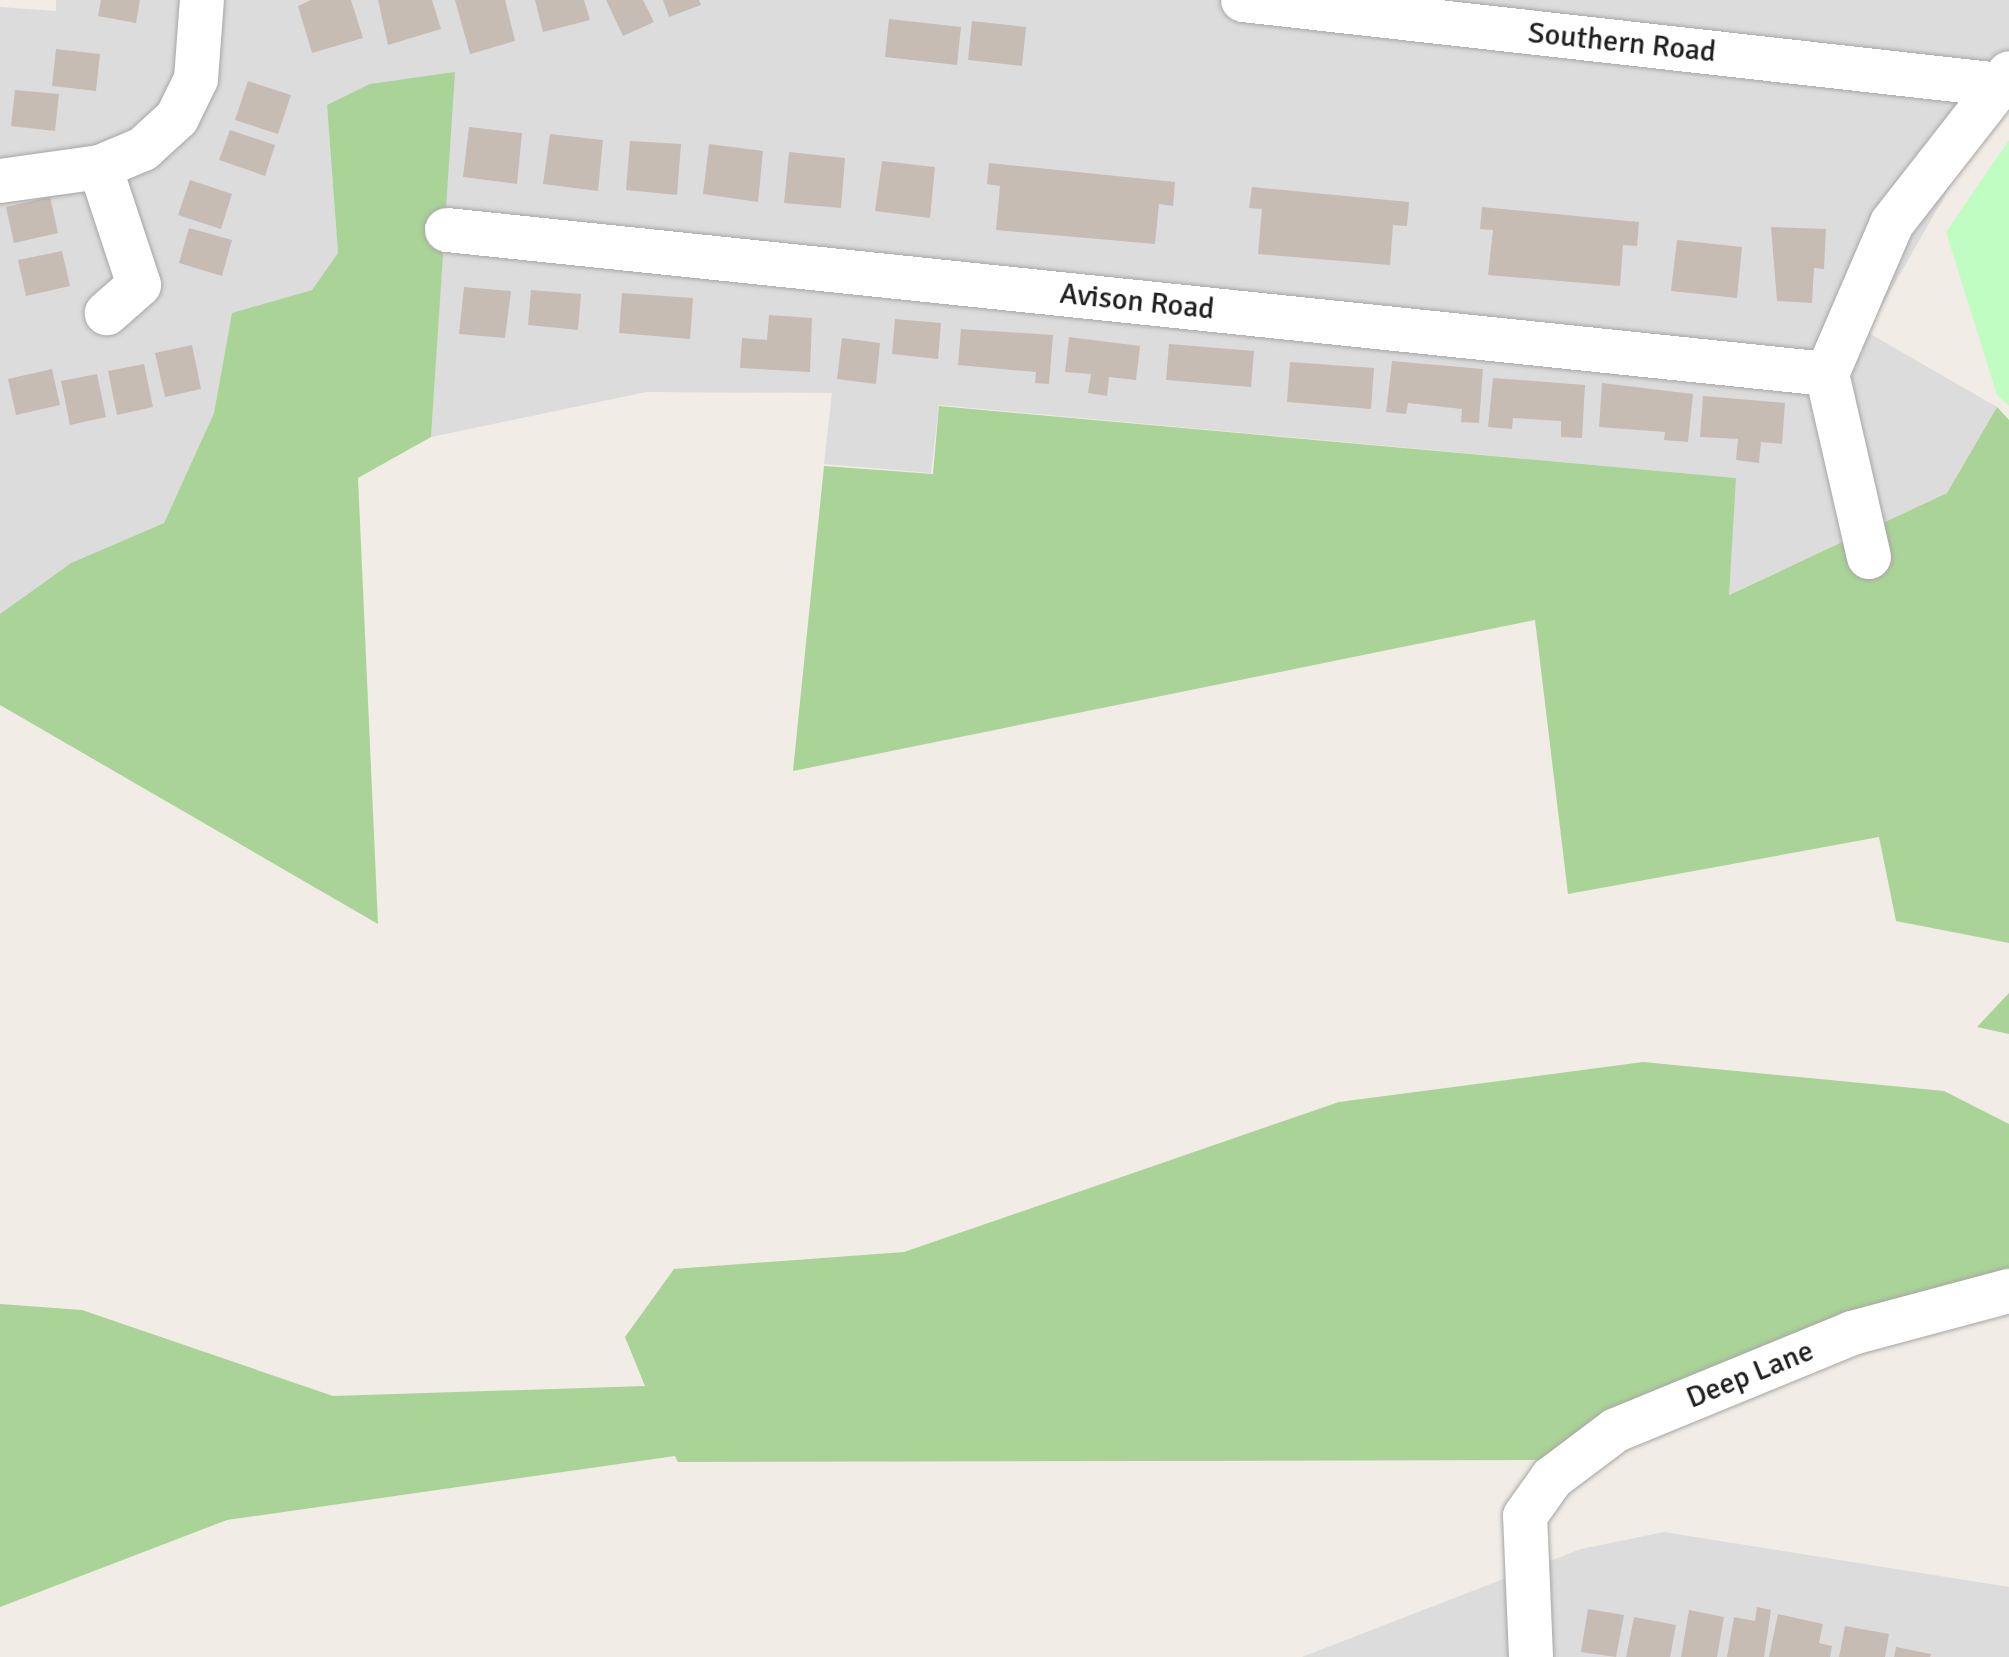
<!DOCTYPE html>
<html>
<head>
<meta charset="utf-8">
<style>
  body { margin:0 }
  #map { position:relative; width:2009px; height:1657px; overflow:hidden; background:#f1ece5; font-family:Signika,sans-serif }
  div>[style] { position:absolute }
  [style*='--x'] { left:calc(var(--x)*1px); top:calc(var(--y)*1px); width:calc(var(--w)*1px); rotate:calc(var(--a)*1deg) }
  .residential>* { inset:0; background:#dddcdc }
  .forest>* { inset:0; background:#aad397 }
  .park>* { inset:0; background:#bffdc2 }
  .building>* { inset:0; background:#c6bcb4 }
  .roads { filter:drop-shadow(0 0 2px #a6a6a6) drop-shadow(0 0 2px #a6a6a6) }
  .minor>* { height:44px; margin:-22px; padding:0 22px; transform-origin:22px; border-radius:22px; background:#fff }
  span { translate:-50% -50%; white-space:nowrap; text-align:center; line-height:1.15; -webkit-text-stroke:8px #fff; paint-order:stroke }
  .street-label { font-size:30px; color:#1f1f1f }
</style>
</head>
<body>
<div id="map">
  <div class="residential">
    <div style="clip-path:polygon(56px 0,2009px 0,2009px 106px,1960px 169px,1867px 332px,1997px 407px,1947px 493px,1728px 595px,1735px 478px,939px 405px,931px 473px,824px 464px,832px 393px,646px 392px,431px 437px,454px 73px,327px 105px,338px 253px,312px 290px,232px 314px,214px 413px,164px 523px,71px 563px,0 614px,0 7px,56px 11px)"></div>
    <div style="clip-path:polygon(1664px 1532px,2009px 1587px,2009px 1657px,1302px 1657px,1581px 1549px)"></div>
  </div>
  <div class="forest">
    <div style="clip-path:polygon(455px 72px,431px 437px,358px 478px,378px 924px,0 705px,0 614px,71px 563px,164px 523px,214px 413px,232px 313px,312px 290px,338px 253px,327px 105px,370px 84px)"></div>
    <div style="clip-path:polygon(939px 406px,1736px 478px,1729px 595px,1947px 493px,1997px 407px,2009px 420px,2009px 943px,1896px 921px,1879px 837px,1568px 894px,1535px 620px,793px 771px,824px 466px,933px 474px)"></div>
    <div style="clip-path:polygon(2009px 993px,2009px 1034px,1977px 1027px)"></div>
    <div style="clip-path:polygon(1643px 1062px,1944px 1091px,2009px 1124px,2009px 1293px,1549px 1460px,678px 1462px,675px 1456px,227px 1520px,0 1607px,0 1304px,82px 1310px,333px 1396px,645px 1386px,625px 1337px,674px 1269px,904px 1252px,1339px 1102px)"></div>
  </div>
  <div class="park">
    <div style="clip-path:polygon(2009px 140px,2009px 406px,1997px 395px,1946px 232px)"></div>
  </div>
  <div class="building">
    <div style="clip-path:polygon(101px 0,140px 0,136px 23px,98px 16px)"></div>
    <div style="clip-path:polygon(311px 0,351px 0,363px 38px,312px 53px,298px 6px)"></div>
    <div style="clip-path:polygon(378px 0,432px 0,441px 29px,388px 45px)"></div>
    <div style="clip-path:polygon(455px 0,505px 0,515px 41px,470px 54px)"></div>
    <div style="clip-path:polygon(535px 0,584px 0,590px 20px,543px 32px)"></div>
    <div style="clip-path:polygon(606px 0,643px 0,654px 22px,623px 36px)"></div>
    <div style="clip-path:polygon(663px 0,699px 0,701px 5px,669px 17px)"></div>
    <div style="clip-path:polygon(889px 19px,961px 27px,957px 65px,885px 57px)"></div>
    <div style="clip-path:polygon(972px 21px,1026px 27px,1022px 66px,968px 60px)"></div>
    <div style="clip-path:polygon(56px 49px,100px 54px,96px 91px,52px 86px)"></div>
    <div style="clip-path:polygon(248px 81px,291px 95px,278px 134px,235px 120px)"></div>
    <div style="clip-path:polygon(15px 90px,59px 94px,55px 131px,11px 126px)"></div>
    <div style="clip-path:polygon(469px 127px,522px 133px,517px 184px,463px 177px)"></div>
    <div style="clip-path:polygon(230px 130px,275px 145px,265px 176px,219px 160px)"></div>
    <div style="clip-path:polygon(550px 134px,603px 140px,598px 191px,543px 184px)"></div>
    <div style="clip-path:polygon(630px 141px,681px 144px,677px 195px,626px 190px)"></div>
    <div style="clip-path:polygon(709px 144px,763px 151px,758px 202px,703px 194px)"></div>
    <div style="clip-path:polygon(789px 152px,845px 158px,841px 208px,784px 203px)"></div>
    <div style="clip-path:polygon(882px 161px,935px 167px,930px 218px,875px 211px)"></div>
    <div style="clip-path:polygon(989px 163px,1175px 182px,1173px 206px,1159px 204px,1155px 244px,996px 230px,1000px 186px,987px 184px)"></div>
    <div style="clip-path:polygon(190px 180px,232px 194px,221px 229px,178px 215px)"></div>
    <div style="clip-path:polygon(1252px 187px,1409px 202px,1407px 226px,1393px 225px,1390px 265px,1258px 254px,1262px 209px,1249px 208px)"></div>
    <div style="clip-path:polygon(50px 197px,58px 233px,14px 243px,6px 207px)"></div>
    <div style="clip-path:polygon(1482px 207px,1639px 222px,1637px 246px,1623px 245px,1620px 286px,1488px 275px,1493px 230px,1480px 229px)"></div>
    <div style="clip-path:polygon(1771px 227px,1826px 229px,1824px 269px,1814px 268px,1812px 303px,1777px 301px)"></div>
    <div style="clip-path:polygon(189px 228px,232px 240px,222px 276px,179px 263px)"></div>
    <div style="clip-path:polygon(1677px 240px,1742px 247px,1737px 298px,1671px 291px)"></div>
    <div style="clip-path:polygon(62px 251px,70px 286px,26px 296px,18px 260px)"></div>
    <div style="clip-path:polygon(464px 287px,511px 291px,505px 338px,459px 334px)"></div>
    <div style="clip-path:polygon(531px 290px,581px 294px,578px 330px,528px 325px)"></div>
    <div style="clip-path:polygon(622px 293px,693px 298px,690px 339px,619px 333px)"></div>
    <div style="clip-path:polygon(769px 315px,812px 318px,810px 372px,740px 368px,742px 338px,767px 340px)"></div>
    <div style="clip-path:polygon(895px 319px,941px 323px,938px 359px,892px 354px)"></div>
    <div style="clip-path:polygon(961px 329px,1053px 335px,1049px 384px,1035px 383px,1036px 372px,958px 365px)"></div>
    <div style="clip-path:polygon(1069px 337px,1140px 346px,1136px 380px,1109px 377px,1107px 396px,1088px 393px,1091px 374px,1065px 372px)"></div>
    <div style="clip-path:polygon(842px 338px,880px 343px,876px 384px,837px 379px)"></div>
    <div style="clip-path:polygon(1169px 344px,1254px 351px,1251px 387px,1166px 380px)"></div>
    <div style="clip-path:polygon(192px 345px,201px 389px,165px 397px,155px 353px)"></div>
    <div style="clip-path:polygon(1392px 361px,1483px 369px,1479px 423px,1461px 422px,1462px 409px,1408px 403px,1406px 414px,1386px 412px)"></div>
    <div style="clip-path:polygon(1290px 362px,1374px 368px,1371px 409px,1287px 402px)"></div>
    <div style="clip-path:polygon(144px 364px,153px 407px,117px 415px,108px 371px)"></div>
    <div style="clip-path:polygon(52px 369px,60px 405px,16px 415px,8px 379px)"></div>
    <div style="clip-path:polygon(97px 374px,106px 417px,70px 425px,61px 381px)"></div>
    <div style="clip-path:polygon(1493px 378px,1585px 385px,1582px 438px,1561px 437px,1561px 421px,1513px 418px,1512px 429px,1488px 427px)"></div>
    <div style="clip-path:polygon(1602px 383px,1693px 394px,1688px 442px,1664px 440px,1665px 432px,1599px 427px)"></div>
    <div style="clip-path:polygon(1703px 396px,1785px 403px,1782px 444px,1761px 442px,1759px 463px,1736px 460px,1738px 439px,1700px 437px)"></div>
    <div style="clip-path:polygon(1757px 1607px,1771px 1610px,1764px 1657px,1727px 1657px,1734px 1617px,1755px 1621px)"></div>
    <div style="clip-path:polygon(1588px 1609px,1624px 1615px,1616px 1657px,1581px 1652px)"></div>
    <div style="clip-path:polygon(1689px 1610px,1724px 1617px,1717px 1657px,1681px 1657px)"></div>
    <div style="clip-path:polygon(1778px 1614px,1823px 1624px,1819px 1643px,1832px 1646px,1830px 1657px,1769px 1657px)"></div>
    <div style="clip-path:polygon(1634px 1617px,1676px 1625px,1670px 1657px,1626px 1657px)"></div>
    <div style="clip-path:polygon(1845px 1626px,1889px 1634px,1885px 1657px,1839px 1657px)"></div>
    <div style="clip-path:polygon(1896px 1647px,1931px 1654px,1930px 1657px,1894px 1657px)"></div>
  </div>
  <div class="roads">
    <div class="minor">
      <div style="--x:1243;--y:0;--w:762;--a:6.41"></div>
      <div style="--x:100;--y:167;--w:124;--a:71.7"></div>
      <div style="--x:139;--y:285;--w:43;--a:138.8"></div>
      <div style="--x:0;--y:181;--w:101;--a:-8"></div>
      <div style="--x:100;--y:167;--w:47;--a:-22.7"></div>
      <div style="--x:143;--y:149;--w:46;--a:-42.4"></div>
      <div style="--x:177;--y:118;--w:43;--a:-64"></div>
      <div style="--x:196;--y:79;--w:79;--a:-85.7"></div>
      <div style="--x:447;--y:230;--w:1387;--a:5.96"></div>
      <div style="--x:1869;--y:557;--w:188;--a:-102.9"></div>
      <div style="--x:1827;--y:374;--w:164;--a:-66.7"></div>
      <div style="--x:1892;--y:223;--w:190;--a:-52"></div>
      <div style="--x:1531;--y:1657;--w:141;--a:-92.4"></div>
      <div style="--x:1525;--y:1516;--w:47;--a:-54.6"></div>
      <div style="--x:1552;--y:1478;--w:80;--a:-36.9"></div>
      <div style="--x:1616;--y:1430;--w:255;--a:-22.3"></div>
      <div style="--x:1852;--y:1333;--w:163;--a:-15"></div>
    </div>
  </div>
  <div class="street-label">
    <span style="left:1622px;top:43px;rotate:6deg">Southern Road</span>
    <span style="left:1137px;top:302px;rotate:6deg">Avison Road</span>
    <span style="left:1750px;top:1375px;rotate:-22deg">Deep Lane</span>
  </div>
</div>
</body>
</html>
